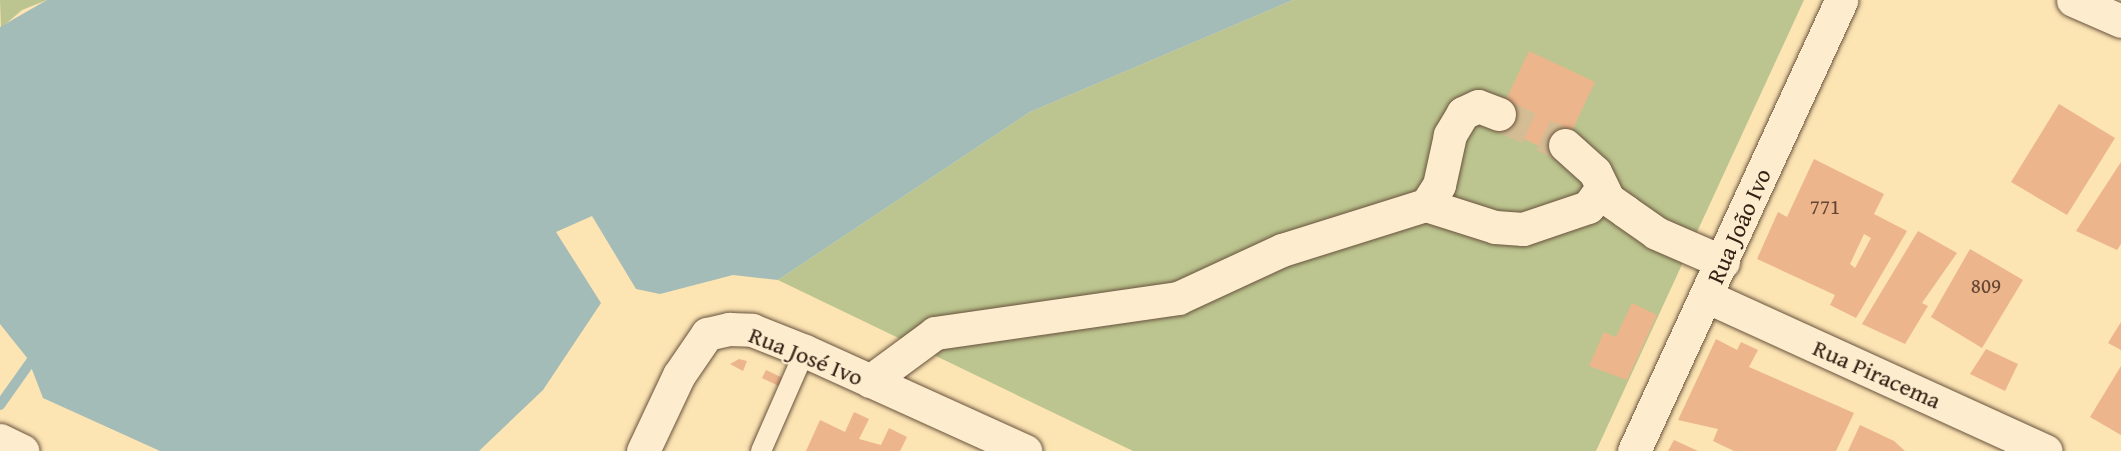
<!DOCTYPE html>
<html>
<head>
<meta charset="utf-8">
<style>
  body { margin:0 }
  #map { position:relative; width:2121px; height:451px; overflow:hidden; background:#fce4b3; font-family:"Gentium Book Plus",serif }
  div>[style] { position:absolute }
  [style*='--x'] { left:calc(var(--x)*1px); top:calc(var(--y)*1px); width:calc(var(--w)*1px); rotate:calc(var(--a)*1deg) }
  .green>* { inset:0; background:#bcc58f }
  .water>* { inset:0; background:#a3bcb7 }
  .stream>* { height:10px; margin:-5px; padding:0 5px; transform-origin:5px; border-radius:5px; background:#a3bcb7 }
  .building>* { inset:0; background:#ecb58c }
  .minor-tunnel>* { height:33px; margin-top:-16.5px; transform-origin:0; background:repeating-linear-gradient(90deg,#d4bd94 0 33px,transparent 0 49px) }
  .roads { filter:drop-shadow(0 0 2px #68523d) drop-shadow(0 0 2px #68523d) }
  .service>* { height:20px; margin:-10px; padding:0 10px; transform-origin:10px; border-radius:10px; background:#fdedce }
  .minor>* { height:33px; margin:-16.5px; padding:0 16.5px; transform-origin:16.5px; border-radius:16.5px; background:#fdedce }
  span { translate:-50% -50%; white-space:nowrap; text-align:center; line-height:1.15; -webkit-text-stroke:4.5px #fdedce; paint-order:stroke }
  .number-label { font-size:21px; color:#644634 }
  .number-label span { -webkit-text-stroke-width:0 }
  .street-label { font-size:24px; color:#362116 }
</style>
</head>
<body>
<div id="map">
  <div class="green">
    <div style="clip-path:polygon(0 0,47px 0,22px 10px,1px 28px)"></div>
    <div style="clip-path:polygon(1293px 0,1804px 0,1596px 451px,1133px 451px,778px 280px,1030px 112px)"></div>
  </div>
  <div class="water">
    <div style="clip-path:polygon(47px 0,1293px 0,1030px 112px,778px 280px,733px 275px,660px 294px,636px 289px,592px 216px,556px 232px,601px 303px,543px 390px,479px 451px,160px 451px,43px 398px,28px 359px,0 324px,0 27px)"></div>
  </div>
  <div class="stream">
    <div style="--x:0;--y:405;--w:67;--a:-54.7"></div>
  </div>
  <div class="building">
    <div style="clip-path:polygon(1529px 51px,1595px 82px,1560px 156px,1494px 125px)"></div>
    <div style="clip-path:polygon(2059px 104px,2115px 138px,2067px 215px,2011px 182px)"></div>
    <div style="clip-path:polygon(evenodd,1814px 159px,1884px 194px,1874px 214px,1907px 231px,1856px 318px,1830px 305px,1835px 295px,1757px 259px,1778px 212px,1787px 217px,1814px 159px,1864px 234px,1871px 238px,1855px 268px,1850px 264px,1864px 234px)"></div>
    <div style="clip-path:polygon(2121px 162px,2121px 244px,2117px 250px,2076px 231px)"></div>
    <div style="clip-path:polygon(1918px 231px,1957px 253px,1922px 303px,1928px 306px,1905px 344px,1862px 324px)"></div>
    <div style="clip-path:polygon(1970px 249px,2023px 280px,1982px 348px,1931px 317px)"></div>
    <div style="clip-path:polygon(1632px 303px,1657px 315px,1627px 380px,1589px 366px,1604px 332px,1616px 337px)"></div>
    <div style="clip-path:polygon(2121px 322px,2121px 350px,2108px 343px)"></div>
    <div style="clip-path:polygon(1716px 339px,1737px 350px,1741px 342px,1758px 350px,1749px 367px,1854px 413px,1836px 451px,1734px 451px,1713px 441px,1718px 429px,1678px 420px)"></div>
    <div style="clip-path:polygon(1986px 349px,2018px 364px,2005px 391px,1970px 374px)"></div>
    <div style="clip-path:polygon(739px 359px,747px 361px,743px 371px,730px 364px)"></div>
    <div style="clip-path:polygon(2121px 366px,2121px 435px,2090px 417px)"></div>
    <div style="clip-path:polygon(766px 370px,787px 380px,783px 388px,762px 378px)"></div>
    <div style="clip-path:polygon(854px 412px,869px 419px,859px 439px,881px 445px,889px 428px,907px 437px,900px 451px,806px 451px,820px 420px,845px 432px)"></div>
    <div style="clip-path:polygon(1860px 425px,1894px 441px,1905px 451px,1848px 451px)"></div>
    <div style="clip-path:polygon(1674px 440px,1698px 451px,1668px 451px)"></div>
  </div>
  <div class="minor-tunnel">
    <div style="--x:1499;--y:114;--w:73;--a:25.2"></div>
  </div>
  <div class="roads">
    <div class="service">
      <div style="--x:761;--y:451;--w:109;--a:-66.3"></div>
    </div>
    <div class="minor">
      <div style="--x:2073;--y:0;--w:52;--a:23.6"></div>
      <div style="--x:1499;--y:114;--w:22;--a:-159"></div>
      <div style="--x:1478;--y:106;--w:17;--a:155"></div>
      <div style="--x:1463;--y:113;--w:26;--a:121"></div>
      <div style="--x:1450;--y:135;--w:51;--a:102.4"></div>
      <div style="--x:1439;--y:185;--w:24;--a:123"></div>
      <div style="--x:1426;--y:205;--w:72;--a:17.7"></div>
      <div style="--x:1495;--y:227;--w:28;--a:4"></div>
      <div style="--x:1523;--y:229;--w:69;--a:-18.7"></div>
      <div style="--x:1588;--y:207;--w:24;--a:-54"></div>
      <div style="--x:1565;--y:145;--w:40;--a:42"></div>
      <div style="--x:1595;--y:172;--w:30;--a:64"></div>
      <div style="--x:1608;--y:199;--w:21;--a:35"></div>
      <div style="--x:1625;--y:211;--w:38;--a:35"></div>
      <div style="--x:1656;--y:233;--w:73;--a:23.4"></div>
      <div style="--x:1708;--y:297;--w:371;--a:24.5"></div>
      <div style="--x:870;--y:381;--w:81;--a:-36.4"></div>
      <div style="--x:935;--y:333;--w:246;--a:-8.2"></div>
      <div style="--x:1178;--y:298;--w:115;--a:-24.8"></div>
      <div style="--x:1282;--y:250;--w:151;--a:-17.4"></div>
      <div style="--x:0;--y:440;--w:25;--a:26"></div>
      <div style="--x:643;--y:451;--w:84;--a:-64.7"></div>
      <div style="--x:679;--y:375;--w:50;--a:-55.7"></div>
      <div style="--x:707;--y:334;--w:23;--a:-13"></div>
      <div style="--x:729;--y:329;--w:23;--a:2"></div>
      <div style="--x:752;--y:330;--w:57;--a:21.6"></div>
      <div style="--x:805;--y:351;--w:242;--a:24.4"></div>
      <div style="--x:1634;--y:451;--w:496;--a:-65.3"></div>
    </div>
  </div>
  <div class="number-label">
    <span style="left:1825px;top:207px">771</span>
    <span style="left:1986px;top:286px">809</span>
  </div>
  <div class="street-label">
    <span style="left:1739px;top:226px;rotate:-66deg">Rua João Ivo</span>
    <span style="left:806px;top:356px;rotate:22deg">Rua José Ivo</span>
    <span style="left:1877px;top:374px;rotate:24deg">Rua Piracema</span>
  </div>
</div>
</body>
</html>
